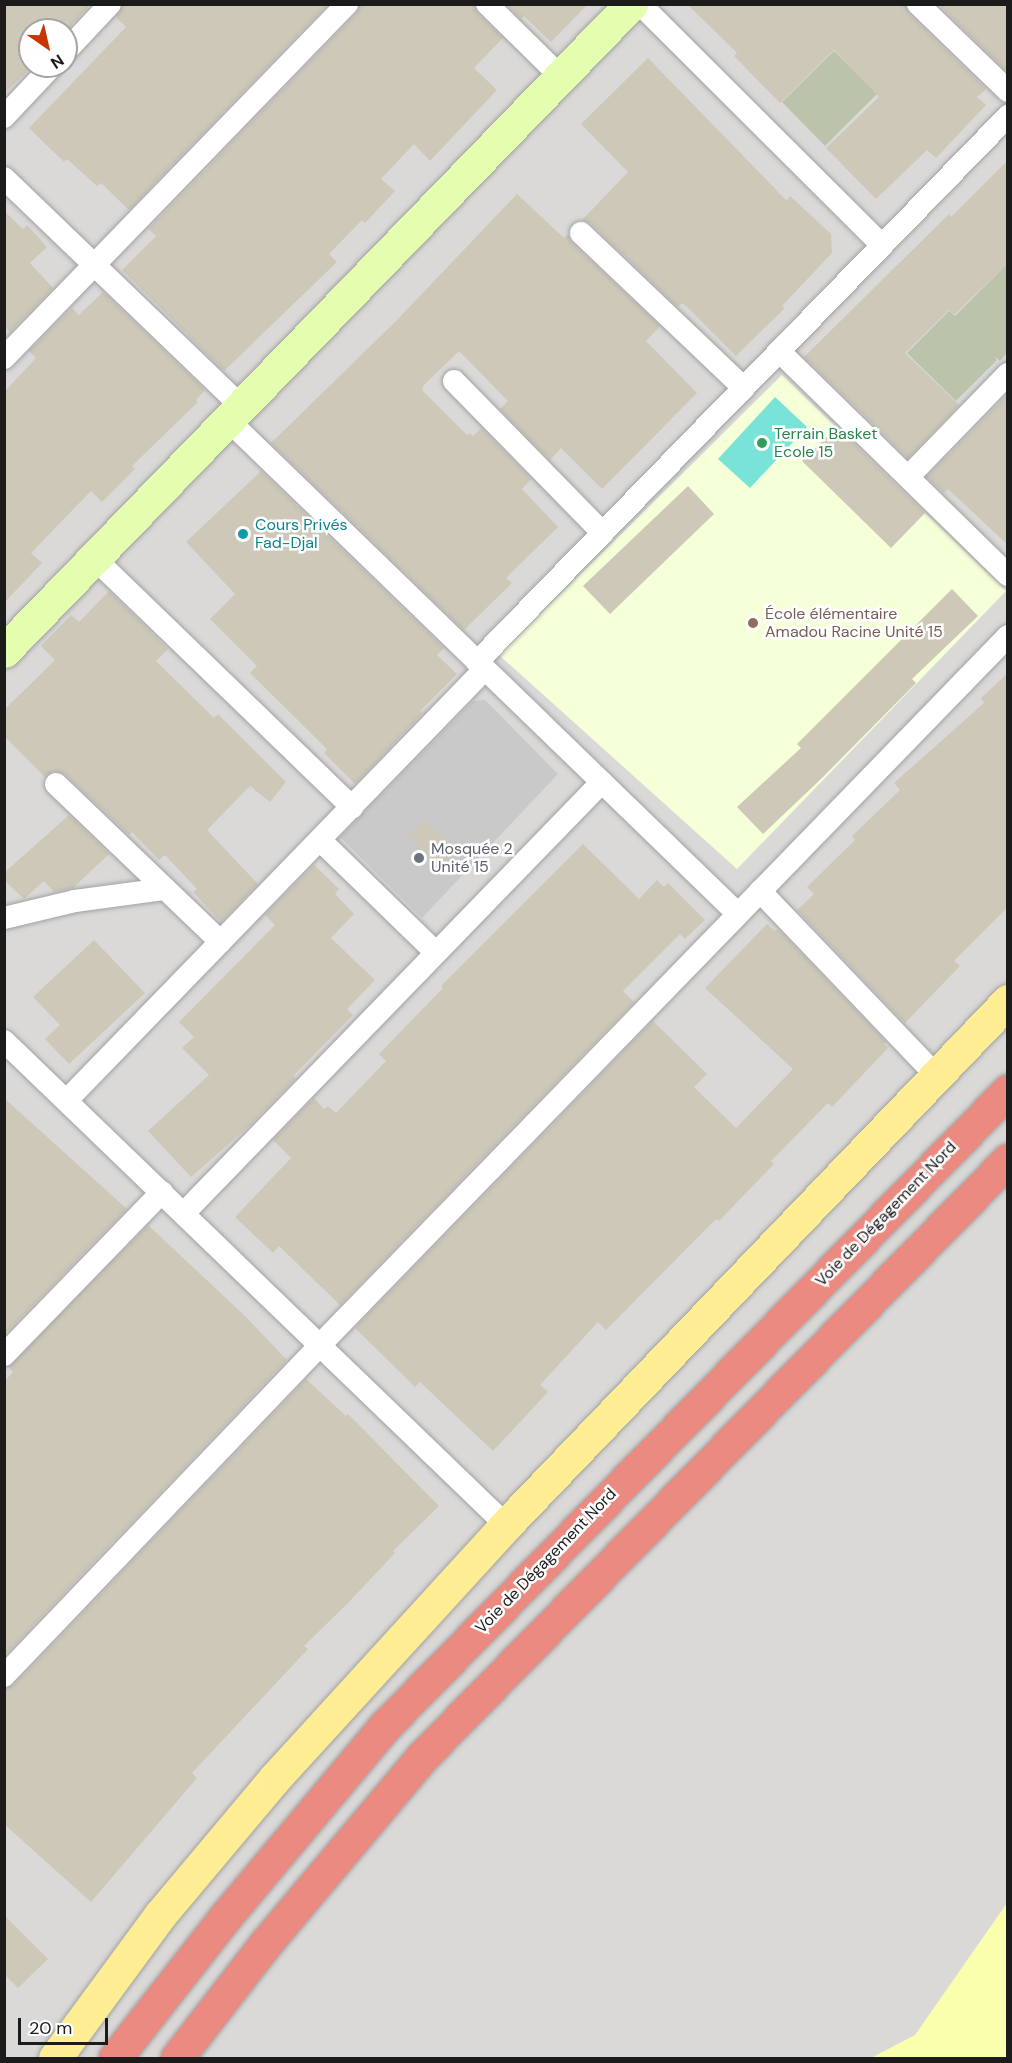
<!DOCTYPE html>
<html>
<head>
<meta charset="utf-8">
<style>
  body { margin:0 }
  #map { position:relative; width:1012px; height:2063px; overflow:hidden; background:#eeede0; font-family:"DM Sans",sans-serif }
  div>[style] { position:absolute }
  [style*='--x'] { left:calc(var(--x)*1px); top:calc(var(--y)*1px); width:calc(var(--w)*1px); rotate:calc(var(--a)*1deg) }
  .residential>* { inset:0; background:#dad9d8 }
  .education>* { inset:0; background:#f5ffd8 }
  .religious>* { inset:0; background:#c9c9c9 }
  .construction>* { inset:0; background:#bcc3ab }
  .sand>* { inset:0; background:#faffad }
  .pitch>* { inset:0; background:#78e3d6 }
  .building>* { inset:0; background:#cec8b9 }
  .roads { filter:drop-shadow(0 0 2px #a2a2a2) drop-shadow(0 0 2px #a2a2a2) }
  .street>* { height:22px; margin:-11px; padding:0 11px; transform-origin:11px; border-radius:11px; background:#fff }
  .secondary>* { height:33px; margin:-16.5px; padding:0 16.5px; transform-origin:16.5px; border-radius:16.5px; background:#e4fdaf }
  .primary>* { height:33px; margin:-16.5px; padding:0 16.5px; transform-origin:16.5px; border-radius:16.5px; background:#ffed94 }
  .highway>* { height:33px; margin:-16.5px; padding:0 16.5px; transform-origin:16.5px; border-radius:16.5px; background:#eb8a81 }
  .dots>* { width:16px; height:16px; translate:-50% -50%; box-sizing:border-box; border:3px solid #fff; border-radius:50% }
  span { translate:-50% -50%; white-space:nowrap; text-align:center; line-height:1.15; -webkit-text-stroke:5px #fff; paint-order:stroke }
  .leisure-label { font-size:16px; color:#27864d }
  .left { translate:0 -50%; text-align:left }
  .culture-label { font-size:16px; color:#0d838f }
  .education-label { font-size:16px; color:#785e54 }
  .worship-label { font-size:16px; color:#5b616d }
  .street-label { font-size:16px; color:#1b1b1b }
  .frame { position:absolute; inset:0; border:6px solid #1b1b1b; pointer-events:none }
  .north { position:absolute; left:18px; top:18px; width:60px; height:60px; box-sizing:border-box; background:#fff; border:2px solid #a4a4a4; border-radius:50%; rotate:146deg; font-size:16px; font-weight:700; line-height:24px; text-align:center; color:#1b1b1b }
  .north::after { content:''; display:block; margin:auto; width:21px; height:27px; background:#c73500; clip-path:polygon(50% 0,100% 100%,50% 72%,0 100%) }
  .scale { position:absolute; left:18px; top:2018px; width:90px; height:27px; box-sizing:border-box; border:3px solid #1b1b1b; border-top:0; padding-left:8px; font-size:18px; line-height:21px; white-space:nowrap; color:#1b1b1b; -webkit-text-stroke:4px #fff; paint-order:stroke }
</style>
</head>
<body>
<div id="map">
  <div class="residential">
    <div style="clip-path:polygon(evenodd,5px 5px,1007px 5px,1007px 2058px,5px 2058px,5px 5px,30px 30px,66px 30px,66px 66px,30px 66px,30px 30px)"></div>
  </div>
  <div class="education">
    <div style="clip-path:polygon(782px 375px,1006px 591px,737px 869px,499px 655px)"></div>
  </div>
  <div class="religious">
    <div style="clip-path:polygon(485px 700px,558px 774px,422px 918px,340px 837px,473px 701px)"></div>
  </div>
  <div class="construction">
    <div style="clip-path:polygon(834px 51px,877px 94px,825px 146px,782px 102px)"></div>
    <div style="clip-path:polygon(1007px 264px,1007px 353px,1000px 361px,994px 356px,997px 360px,956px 401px,907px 353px,949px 311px,955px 316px)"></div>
  </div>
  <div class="sand">
    <div style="clip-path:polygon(1007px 1903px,1007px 2058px,871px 2058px,915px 2035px)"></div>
  </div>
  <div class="pitch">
    <div style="clip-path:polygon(775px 397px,807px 427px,750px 488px,718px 459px)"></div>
  </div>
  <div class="building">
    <div style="clip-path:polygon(4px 4px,91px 4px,66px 31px,30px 30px,30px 66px,33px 66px,4px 93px)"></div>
    <div style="clip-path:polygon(123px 4px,328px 4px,129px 210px,101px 183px,97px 186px,67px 159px,64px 162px,29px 128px,126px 27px,116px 17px)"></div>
    <div style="clip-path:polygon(360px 4px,474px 4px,478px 14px,503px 38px,474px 68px,497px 90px,430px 161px,414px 144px,381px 179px,395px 191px,365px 223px,362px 220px,329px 254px,337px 262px,224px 371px,122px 270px,156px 236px,148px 229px,357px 13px)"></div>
    <div style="clip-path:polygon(507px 4px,588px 4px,551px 42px,524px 16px,521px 19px)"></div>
    <div style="clip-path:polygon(687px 4px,905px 4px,909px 14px,986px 89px,977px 97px,986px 105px,936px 158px,927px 150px,876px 199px,826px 148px,879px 97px,834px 50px,780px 103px,734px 56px,737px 53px)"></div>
    <div style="clip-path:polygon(938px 4px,1008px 4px,1008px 67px,1005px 70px)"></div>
    <div style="clip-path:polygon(648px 58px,787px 201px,790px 196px,831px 234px,832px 253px,782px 306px,785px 308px,736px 356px,686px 306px,682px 303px,678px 307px,590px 223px,582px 220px,628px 172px,581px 124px)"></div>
    <div style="clip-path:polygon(1008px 160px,1008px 263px,954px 315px,949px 310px,905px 353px,959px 405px,908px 458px,804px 357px,949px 214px,951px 217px)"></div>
    <div style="clip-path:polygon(517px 194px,564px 238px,568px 234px,572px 243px,660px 326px,646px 341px,697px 393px,602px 489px,561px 448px,550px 460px,500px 409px,508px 401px,459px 351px,424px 385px,422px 390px,467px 435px,470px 433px,473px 436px,481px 428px,531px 479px,522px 489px,558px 527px,506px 578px,512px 583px,464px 630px,271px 443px,397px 320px)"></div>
    <div style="clip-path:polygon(4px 211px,23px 229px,27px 225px,47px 247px,30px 263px,53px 288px,10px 332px,4px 326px)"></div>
    <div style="clip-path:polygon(103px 292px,205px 390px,196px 400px,198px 402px,132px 466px,135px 469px,102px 502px,91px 491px,31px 553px,42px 563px,4px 603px,4px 392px,36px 358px,29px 351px,72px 308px,79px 315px)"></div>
    <div style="clip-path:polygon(1008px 394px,1008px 545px,948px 489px,944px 493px,927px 477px)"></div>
    <div style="clip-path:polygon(837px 427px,925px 513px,891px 548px,802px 461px)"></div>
    <div style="clip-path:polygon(261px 471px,444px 648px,437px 655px,457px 674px,420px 711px,423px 713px,355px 784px,324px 753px,327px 749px,250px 673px,257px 666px,210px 619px,235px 594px,186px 542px)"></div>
    <div style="clip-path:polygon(688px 486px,714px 514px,610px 614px,583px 586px)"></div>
    <div style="clip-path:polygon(952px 589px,978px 616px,912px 679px,916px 683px,822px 778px,763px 834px,737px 807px,801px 748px,797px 744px)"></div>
    <div style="clip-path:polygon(109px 591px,168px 649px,156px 661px,214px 718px,218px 714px,286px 782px,270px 802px,250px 786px,207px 830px,258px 884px,221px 922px,193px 892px,197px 889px,165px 855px,159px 860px,132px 832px,129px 835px,65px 774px,53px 771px,45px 777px,4px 736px,4px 710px,55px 660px,41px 646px,71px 615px,79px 622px)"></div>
    <div style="clip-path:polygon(1008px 673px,1008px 907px,954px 961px,960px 966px,905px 1023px,797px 910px,814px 894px,807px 887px,855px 840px,852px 836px,900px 790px,894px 783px,984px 703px,981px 698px)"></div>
    <div style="clip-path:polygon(69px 815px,109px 854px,73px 888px,54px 892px,44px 881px,24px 899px,4px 880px,4px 873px)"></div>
    <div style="clip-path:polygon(424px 820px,457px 850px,441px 868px,409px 836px)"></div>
    <div style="clip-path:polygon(583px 844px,639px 899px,657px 880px,664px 887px,668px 883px,705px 920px,685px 939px,680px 934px,623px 991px,634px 1002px,340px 1305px,279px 1246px,273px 1253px,235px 1217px,291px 1158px,273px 1140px,314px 1098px,324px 1109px,328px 1106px,336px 1113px,386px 1061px,379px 1054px,443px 988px,441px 986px)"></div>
    <div style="clip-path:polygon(314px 865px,339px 889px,335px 894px,354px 914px,331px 938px,375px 980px,347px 1009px,353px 1015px,293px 1076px,296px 1078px,249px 1126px,191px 1177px,148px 1131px,209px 1075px,182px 1048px,194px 1037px,179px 1022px,275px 925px,265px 915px)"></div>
    <div style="clip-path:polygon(767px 924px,775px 931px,778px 929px,886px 1042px,884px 1044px,888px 1048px,832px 1107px,828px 1103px,771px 1161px,774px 1164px,719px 1221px,716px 1219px,606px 1330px,598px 1322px,540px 1385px,548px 1392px,493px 1451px,420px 1382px,415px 1387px,355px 1328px,653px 1021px,707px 1074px,694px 1087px,736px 1128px,793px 1069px,705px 988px)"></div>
    <div style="clip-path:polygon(94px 940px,145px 993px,69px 1064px,45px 1039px,60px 1025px,33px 997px)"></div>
    <div style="clip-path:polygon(4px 1098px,127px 1209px,4px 1335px)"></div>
    <div style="clip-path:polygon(148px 1225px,245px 1316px,287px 1360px,4px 1656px,4px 1382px,13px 1372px,9px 1367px)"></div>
    <div style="clip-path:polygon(306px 1379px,346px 1416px,348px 1414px,439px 1506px,393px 1551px,395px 1553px,348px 1603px,304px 1646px,308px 1649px,192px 1773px,197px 1778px,91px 1902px,4px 1824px,4px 1689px,14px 1685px)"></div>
    <div style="clip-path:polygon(4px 1915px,48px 1959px,18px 1988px,4px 1974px)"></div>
  </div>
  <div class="roads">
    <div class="street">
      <div style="--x:487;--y:4;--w:104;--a:44.6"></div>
      <div style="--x:640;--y:4;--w:342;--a:44.9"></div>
      <div style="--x:918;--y:4;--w:125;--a:44"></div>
      <div style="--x:66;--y:51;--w:64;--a:-46.9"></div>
      <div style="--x:4;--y:117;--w:70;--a:-46.7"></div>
      <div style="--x:4;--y:178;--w:329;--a:43.9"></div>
      <div style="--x:581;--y:233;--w:225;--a:43.6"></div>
      <div style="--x:779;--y:351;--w:320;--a:44.4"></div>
      <div style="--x:4;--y:358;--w:493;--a:-45.9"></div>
      <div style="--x:454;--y:381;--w:213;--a:45.6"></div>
      <div style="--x:228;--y:420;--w:710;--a:44.09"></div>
      <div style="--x:909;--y:476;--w:142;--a:-45.9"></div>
      <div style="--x:94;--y:558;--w:359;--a:44"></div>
      <div style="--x:477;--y:662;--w:762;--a:-45.8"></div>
      <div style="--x:56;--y:784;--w:228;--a:43.8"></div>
      <div style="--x:320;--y:840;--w:162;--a:44.2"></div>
      <div style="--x:760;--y:891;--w:255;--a:46.3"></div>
      <div style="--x:4;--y:918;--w:73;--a:-13.5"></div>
      <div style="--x:75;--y:901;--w:91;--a:-7.6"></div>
      <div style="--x:4;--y:1041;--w:697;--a:43.95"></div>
      <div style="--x:67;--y:1100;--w:600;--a:-45.88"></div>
      <div style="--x:184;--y:1213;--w:600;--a:-45.88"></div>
      <div style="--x:4;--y:1355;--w:227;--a:-45.9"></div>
      <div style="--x:4;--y:1676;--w:458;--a:-46.3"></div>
      <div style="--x:320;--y:1345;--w:988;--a:-45.86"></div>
    </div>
    <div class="secondary">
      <div style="--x:4;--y:651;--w:901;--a:-45.9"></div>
    </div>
    <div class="primary">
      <div style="--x:55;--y:2058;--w:177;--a:-53.7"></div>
      <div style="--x:160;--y:1915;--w:179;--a:-50"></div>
      <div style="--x:275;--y:1778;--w:343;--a:-47.6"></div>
      <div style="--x:506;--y:1525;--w:726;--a:-46.23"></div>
    </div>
    <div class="highway">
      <div style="--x:115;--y:2058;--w:180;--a:-52"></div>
      <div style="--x:226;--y:1916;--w:248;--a:-50.1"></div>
      <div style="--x:385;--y:1726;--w:890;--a:-45.55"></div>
      <div style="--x:177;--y:2058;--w:145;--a:-52.3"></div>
      <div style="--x:266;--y:1943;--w:244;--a:-50"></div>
      <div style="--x:423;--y:1756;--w:835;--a:-45.53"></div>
    </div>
  </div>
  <div class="dots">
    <div style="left:762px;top:443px;background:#2e9e5b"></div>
    <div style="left:243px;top:534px;background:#0f9aa8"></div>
    <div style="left:753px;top:623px;background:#8d6e63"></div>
    <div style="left:419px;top:858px;background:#6b7280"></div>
  </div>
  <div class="leisure-label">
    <span class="left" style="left:774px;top:443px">Terrain Basket<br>Ecole 15</span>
  </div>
  <div class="culture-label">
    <span class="left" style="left:255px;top:534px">Cours Privés<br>Fad-Djal</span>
  </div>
  <div class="education-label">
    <span class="left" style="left:765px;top:623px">École élémentaire<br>Amadou Racine Unité 15</span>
  </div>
  <div class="worship-label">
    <span class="left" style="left:431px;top:858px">Mosquée 2<br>Unité 15</span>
  </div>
  <div class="street-label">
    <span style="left:886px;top:1214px;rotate:-46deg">Voie de Dégagement Nord</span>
    <span style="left:546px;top:1561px;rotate:-46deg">Voie de Dégagement Nord</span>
  </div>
  <div class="frame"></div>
  <div class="north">N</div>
  <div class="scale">20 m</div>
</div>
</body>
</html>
